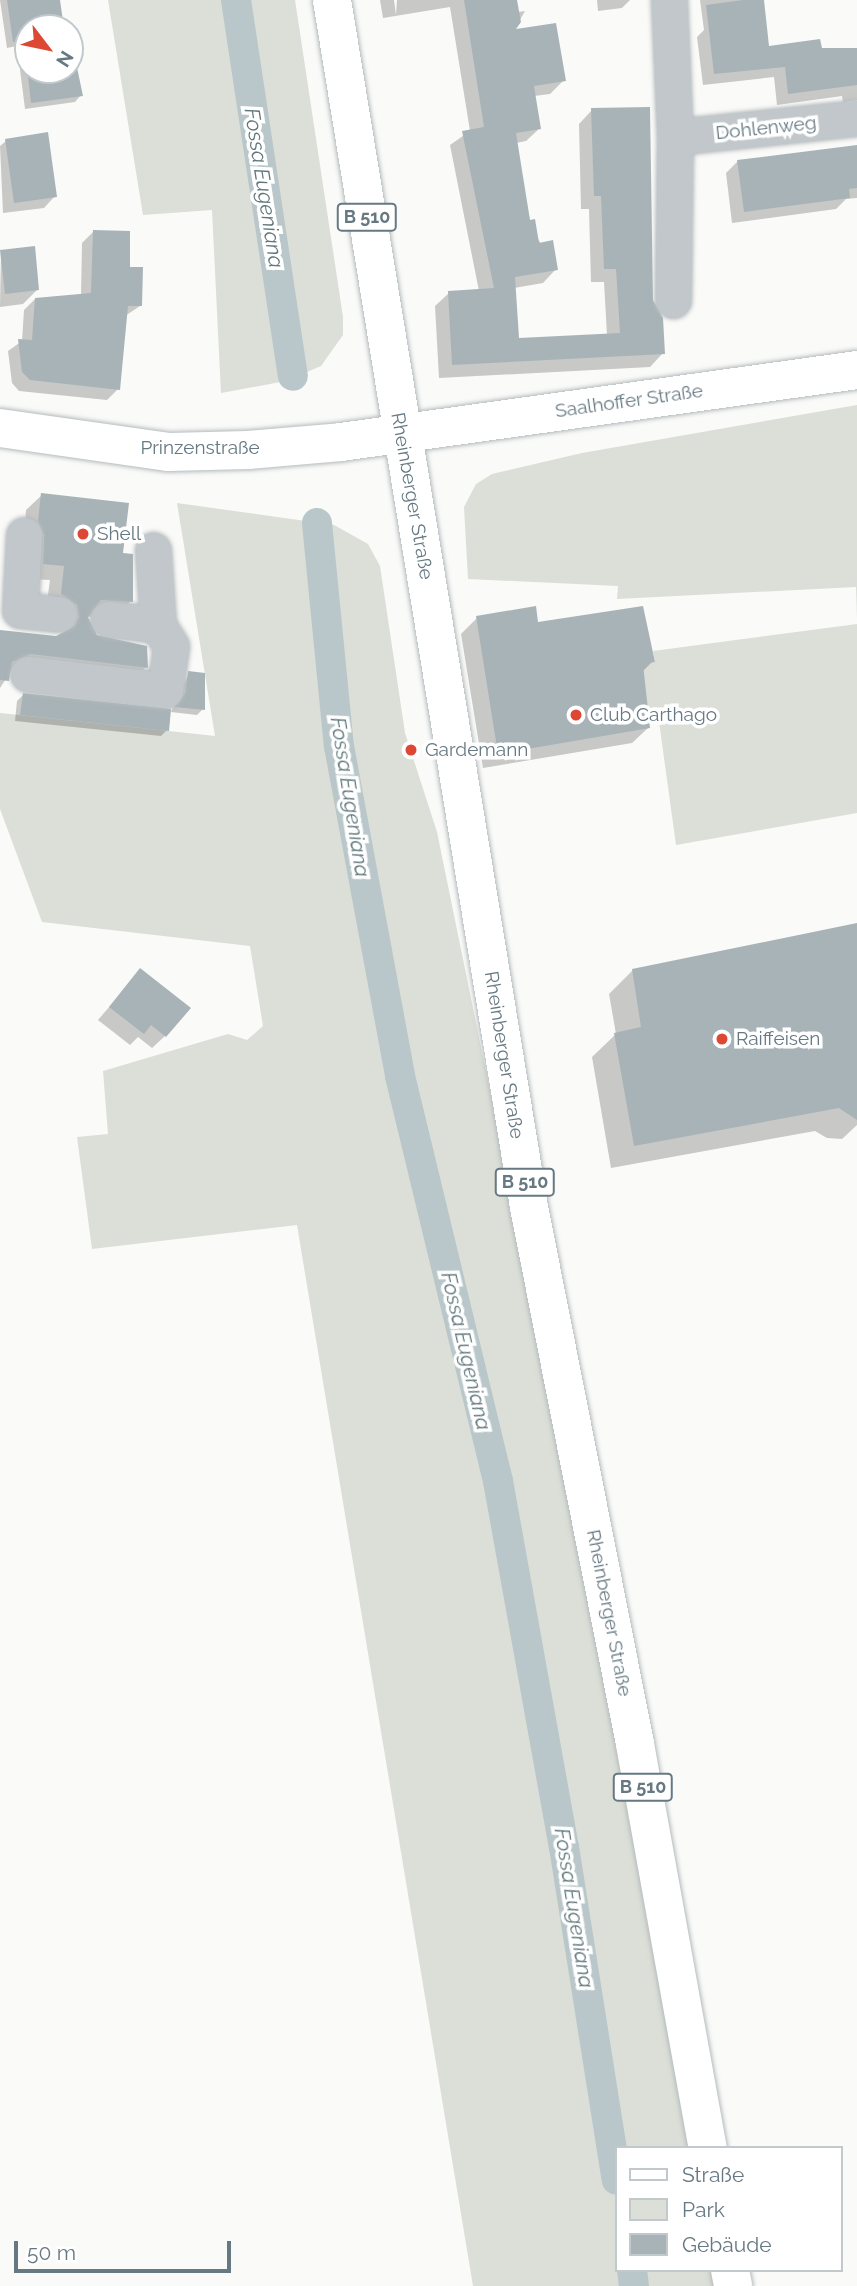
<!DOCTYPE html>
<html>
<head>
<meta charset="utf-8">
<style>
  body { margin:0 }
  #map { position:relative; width:857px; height:2286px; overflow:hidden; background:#fafaf8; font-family:Raleway,sans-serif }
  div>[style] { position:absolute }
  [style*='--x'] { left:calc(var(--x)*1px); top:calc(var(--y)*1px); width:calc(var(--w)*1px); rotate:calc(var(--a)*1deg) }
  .green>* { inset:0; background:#dbdfd7 }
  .shadow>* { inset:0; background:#0003 }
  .canal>* { height:30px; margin:-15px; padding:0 15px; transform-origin:15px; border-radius:15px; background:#b9c7ca }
  .building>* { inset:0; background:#a8b3b7 }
  .roads { filter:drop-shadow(0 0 2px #b5bbbe) drop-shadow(0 0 2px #b5bbbe) }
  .minor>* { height:35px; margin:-17.5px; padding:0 17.5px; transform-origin:17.5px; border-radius:17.5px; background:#c1c7ca }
  .major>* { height:38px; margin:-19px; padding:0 19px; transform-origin:19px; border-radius:19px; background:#fff }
  .dots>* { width:19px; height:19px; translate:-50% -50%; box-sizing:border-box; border:4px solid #fff; border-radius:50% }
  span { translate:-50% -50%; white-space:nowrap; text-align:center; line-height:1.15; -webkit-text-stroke:7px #fff; paint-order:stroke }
  .shield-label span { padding:2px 5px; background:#fff; border:2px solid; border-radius:5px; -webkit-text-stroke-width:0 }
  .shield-label { font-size:18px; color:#667982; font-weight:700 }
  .street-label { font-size:19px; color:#667982 }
  .poi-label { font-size:19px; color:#667982 }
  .left { translate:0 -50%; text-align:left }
  .water-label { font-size:21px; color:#60777b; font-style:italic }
  .legend { position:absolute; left:615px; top:2146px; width:228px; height:126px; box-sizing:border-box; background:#fff; border:2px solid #c2c9cd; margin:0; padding:9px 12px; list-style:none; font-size:21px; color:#667982 }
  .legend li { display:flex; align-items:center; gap:14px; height:35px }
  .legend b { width:35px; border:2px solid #c2c9cd }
  .north { position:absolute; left:14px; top:14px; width:70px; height:70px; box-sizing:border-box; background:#fff; border:2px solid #c2c9cd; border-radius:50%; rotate:122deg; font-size:19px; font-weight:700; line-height:28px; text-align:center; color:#667982 }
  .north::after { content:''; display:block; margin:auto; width:24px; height:32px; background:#dd4835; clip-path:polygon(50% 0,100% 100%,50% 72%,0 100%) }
  .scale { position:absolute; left:14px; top:2241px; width:217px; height:32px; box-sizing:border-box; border:4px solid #667982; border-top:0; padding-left:9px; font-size:21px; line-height:24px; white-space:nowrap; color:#667982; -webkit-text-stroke:5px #fff; paint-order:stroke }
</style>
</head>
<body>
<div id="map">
  <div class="green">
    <div style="clip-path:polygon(108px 0,295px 0,343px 317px,343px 335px,321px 366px,286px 381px,221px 393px,212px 210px,143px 215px)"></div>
    <div style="clip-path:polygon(857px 405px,857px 619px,856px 587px,617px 599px,618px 586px,468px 579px,464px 507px,476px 484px,492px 474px,582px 453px)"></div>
    <div style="clip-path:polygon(177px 503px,334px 525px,368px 544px,380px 566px,405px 733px,437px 832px,578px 1522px,694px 2148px,617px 2148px,617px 2270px,715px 2270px,718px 2286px,473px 2286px,297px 1225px,92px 1249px,77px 1137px,108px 1134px,103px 1071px,228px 1034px,247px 1040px,263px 1026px,250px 946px,42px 922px,0 809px,0 713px,215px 736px)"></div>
    <div style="clip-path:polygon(857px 624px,857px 813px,676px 845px,657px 707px,644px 709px,638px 664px,655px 662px,653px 651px)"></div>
  </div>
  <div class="shadow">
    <div style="clip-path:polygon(0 0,58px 0,62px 28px,28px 28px,28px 70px,70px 70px,70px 38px,81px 95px,75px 102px,25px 109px,17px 46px,7px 48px)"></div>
    <div style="clip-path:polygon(380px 0,394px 0,396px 15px,397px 0,503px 0,505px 14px,525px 11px,513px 32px,564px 80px,550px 94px,534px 96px,540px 128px,526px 141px,516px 143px,528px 222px,556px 269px,543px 283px,514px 288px,517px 340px,607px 335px,604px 282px,591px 282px,589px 209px,581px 209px,579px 124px,592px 110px,663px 353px,650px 367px,439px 378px,435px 306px,449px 293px,479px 291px,450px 145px,470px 131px,450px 7px,383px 18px)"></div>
    <div style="clip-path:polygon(597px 0,630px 0,622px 8px,598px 11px)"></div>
    <div style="clip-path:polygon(700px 0,762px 0,767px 48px,857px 50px,857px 100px,843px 102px,842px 96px,777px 105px,774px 77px,703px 85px,697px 37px,704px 30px)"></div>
    <div style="clip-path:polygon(6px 141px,55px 196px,44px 208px,3px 213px,0 146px)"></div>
    <div style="clip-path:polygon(857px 146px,857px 198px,846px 199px,836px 209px,732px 223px,726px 173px,738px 161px)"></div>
    <div style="clip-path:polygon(93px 232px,128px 269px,140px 306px,125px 316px,118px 389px,107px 400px,19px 391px,12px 383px,8px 351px,22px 341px,24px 310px,35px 299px,81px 296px,82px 243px)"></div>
    <div style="clip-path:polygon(1px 252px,37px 290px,23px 304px,0 307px)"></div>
    <div style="clip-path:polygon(42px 495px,121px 554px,131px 601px,116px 616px,86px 617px,95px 637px,146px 667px,131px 682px,13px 668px,0 688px,0 632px,56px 638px,65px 634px,62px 620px,46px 609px,50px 580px,28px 579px,24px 537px,26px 510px)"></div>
    <div style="clip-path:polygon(477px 618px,537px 624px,653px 661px,642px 672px,648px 728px,632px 743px,483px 768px,461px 634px)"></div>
    <div style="clip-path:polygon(189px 673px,203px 709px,197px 715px,171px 712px)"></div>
    <div style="clip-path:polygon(23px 695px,167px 730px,161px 736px,15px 721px,17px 701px)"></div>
    <div style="clip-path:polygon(857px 925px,857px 1125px,842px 1139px,827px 1138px,815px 1131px,611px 1168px,592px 1057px,616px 1034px,609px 994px,632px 971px)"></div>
    <div style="clip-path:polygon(140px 971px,165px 1036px,152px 1048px,138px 1037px,130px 1045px,98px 1020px)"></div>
  </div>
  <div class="canal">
    <div style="--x:236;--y:0;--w:380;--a:81.4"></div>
    <div style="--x:317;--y:523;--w:224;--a:84.4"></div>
    <div style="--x:339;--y:746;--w:336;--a:79.5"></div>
    <div style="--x:400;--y:1076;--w:417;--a:76.4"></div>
    <div style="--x:498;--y:1481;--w:372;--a:79.8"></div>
    <div style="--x:564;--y:1847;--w:337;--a:81"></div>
    <div style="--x:632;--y:2270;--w:16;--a:83"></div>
  </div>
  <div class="building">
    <div style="clip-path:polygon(7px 0,60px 0,64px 28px,28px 28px,28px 70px,70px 70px,70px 34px,83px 96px,31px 103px,24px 40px,13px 42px)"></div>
    <div style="clip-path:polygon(464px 0,517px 0,521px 22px,516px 29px,556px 23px,566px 81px,534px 86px,541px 129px,516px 133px,530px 220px,535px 219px,539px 243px,553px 240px,558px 270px,515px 277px,519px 338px,620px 333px,616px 269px,604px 269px,601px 196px,594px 196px,591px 108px,650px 107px,653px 300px,663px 318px,665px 354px,452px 365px,448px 291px,494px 288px,462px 131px,484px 127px)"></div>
    <div style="clip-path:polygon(743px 0,764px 0,769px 46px,820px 39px,822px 48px,857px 48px,857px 85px,788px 94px,785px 67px,714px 74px,706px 5px)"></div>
    <div style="clip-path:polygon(48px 132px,57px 197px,14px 203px,5px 139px)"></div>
    <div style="clip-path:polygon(857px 145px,857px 188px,849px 189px,850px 198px,744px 212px,737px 160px)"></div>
    <div style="clip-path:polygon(93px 230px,130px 231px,130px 267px,143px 267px,142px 306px,128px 306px,120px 390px,30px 380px,22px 372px,18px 339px,32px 340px,35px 298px,91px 293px)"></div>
    <div style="clip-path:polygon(35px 246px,39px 290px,5px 294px,0 250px)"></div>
    <div style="clip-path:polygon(41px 493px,129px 503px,123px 553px,133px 554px,133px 602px,101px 600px,88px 617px,97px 635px,147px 646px,148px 668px,30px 654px,12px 662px,9px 681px,0 680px,0 630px,56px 636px,75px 626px,79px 617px,77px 605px,61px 594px,64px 566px,43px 564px,44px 535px,38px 521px)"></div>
    <div style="clip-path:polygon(536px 606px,538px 622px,643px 606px,655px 662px,643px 664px,650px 728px,498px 754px,476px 616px)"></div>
    <div style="clip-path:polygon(188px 671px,205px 673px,205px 710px,175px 707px,185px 693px)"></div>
    <div style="clip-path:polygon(23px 693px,171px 709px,169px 731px,20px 715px)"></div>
    <div style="clip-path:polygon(857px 923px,857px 1120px,839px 1108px,634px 1146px,614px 1033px,641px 1027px,632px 969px)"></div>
    <div style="clip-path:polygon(140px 968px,191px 1008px,166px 1037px,151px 1025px,144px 1034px,109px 1007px)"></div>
  </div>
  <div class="roads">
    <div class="minor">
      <div style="--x:669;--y:0;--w:137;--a:87.5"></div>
      <div style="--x:675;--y:137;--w:183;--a:-6"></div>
      <div style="--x:673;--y:300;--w:163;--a:-89.3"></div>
      <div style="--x:24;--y:535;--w:75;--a:93.1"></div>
      <div style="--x:20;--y:610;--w:39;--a:6"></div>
      <div style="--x:108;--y:619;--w:50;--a:6.8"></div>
      <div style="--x:28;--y:674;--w:138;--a:6.7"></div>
      <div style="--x:165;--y:690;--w:44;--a:-82.2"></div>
      <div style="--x:171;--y:646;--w:25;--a:-122"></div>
      <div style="--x:158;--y:625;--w:75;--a:-93.8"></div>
    </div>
    <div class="major">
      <div style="--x:332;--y:0;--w:1223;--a:80.73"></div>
      <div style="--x:529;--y:1207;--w:547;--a:78.83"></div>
      <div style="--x:635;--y:1744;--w:411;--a:79.8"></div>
      <div style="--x:0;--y:428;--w:171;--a:8.1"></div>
      <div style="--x:169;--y:452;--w:79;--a:-1.5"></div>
      <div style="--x:248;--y:450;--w:93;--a:-4.9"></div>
      <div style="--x:341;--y:442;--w:521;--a:-7.94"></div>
      <div style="--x:730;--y:2270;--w:16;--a:79"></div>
    </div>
  </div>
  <div class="dots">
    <div style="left:83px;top:534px;background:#dd4835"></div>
    <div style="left:576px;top:715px;background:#dd4835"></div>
    <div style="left:411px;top:750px;background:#dd4835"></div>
    <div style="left:722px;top:1039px;background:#dd4835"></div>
  </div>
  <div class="shield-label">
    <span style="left:367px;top:217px">B 510</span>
    <span style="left:525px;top:1182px">B 510</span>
    <span style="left:643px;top:1787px">B 510</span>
  </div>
  <div class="street-label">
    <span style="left:766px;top:128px;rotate:-6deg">Dohlenweg</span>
    <span style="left:629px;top:401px;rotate:-8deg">Saalhoffer Straße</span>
    <span style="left:200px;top:448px">Prinzenstraße</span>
    <span style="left:412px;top:496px;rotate:80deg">Rheinberger Straße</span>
    <span style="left:504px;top:1055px;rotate:81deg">Rheinberger Straße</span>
    <span style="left:609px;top:1613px;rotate:79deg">Rheinberger Straße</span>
  </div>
  <div class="poi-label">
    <span class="left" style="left:97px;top:534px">Shell</span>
    <span class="left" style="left:590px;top:715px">Club Carthago</span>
    <span class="left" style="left:425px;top:750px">Gardemann</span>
    <span class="left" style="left:736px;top:1039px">Raiffeisen</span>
  </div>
  <div class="water-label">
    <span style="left:264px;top:188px;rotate:81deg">Fossa Eugeniana</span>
    <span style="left:350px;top:797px;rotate:81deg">Fossa Eugeniana</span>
    <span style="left:466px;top:1351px;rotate:77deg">Fossa Eugeniana</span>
    <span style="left:574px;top:1908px;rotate:81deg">Fossa Eugeniana</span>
  </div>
  <ul class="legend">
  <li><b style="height:9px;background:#fff"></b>Straße</li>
  <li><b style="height:19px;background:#dbdfd7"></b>Park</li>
  <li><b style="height:19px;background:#a8b3b7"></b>Gebäude</li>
  </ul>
  <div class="north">N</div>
  <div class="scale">50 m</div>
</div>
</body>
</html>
